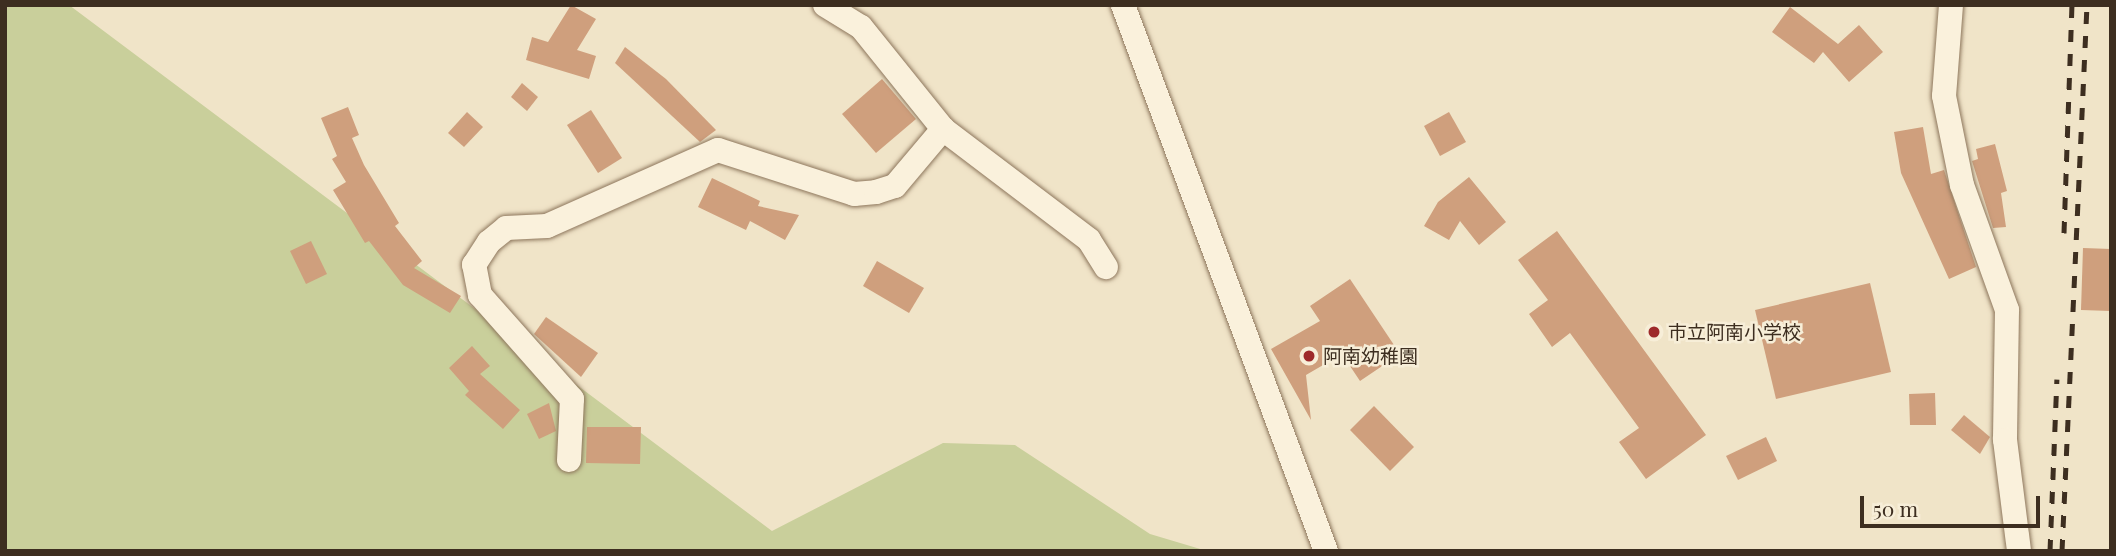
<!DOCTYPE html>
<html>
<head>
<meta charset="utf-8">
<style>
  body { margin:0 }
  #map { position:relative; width:2116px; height:556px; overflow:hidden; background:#f0e4c8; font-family:"Playfair Display","Noto Sans JP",serif }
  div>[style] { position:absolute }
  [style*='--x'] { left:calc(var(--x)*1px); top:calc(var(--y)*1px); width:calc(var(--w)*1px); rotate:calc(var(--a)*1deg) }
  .green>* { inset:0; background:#c9cf9b }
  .building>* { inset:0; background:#cf9f7d }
  .roads { filter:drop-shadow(0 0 2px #8d765c) drop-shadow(0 0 2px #8d765c) }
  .minor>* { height:24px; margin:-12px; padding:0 12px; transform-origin:12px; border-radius:12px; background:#faf1dc }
  .rail>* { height:5px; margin-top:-2.5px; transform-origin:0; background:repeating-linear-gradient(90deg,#3d2e20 0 12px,transparent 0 24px) }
  .dots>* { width:19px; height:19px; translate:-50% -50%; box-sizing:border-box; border:4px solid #f7eed8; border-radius:50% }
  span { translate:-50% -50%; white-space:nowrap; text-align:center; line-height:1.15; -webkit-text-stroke:5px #f7eed8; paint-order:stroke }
  .poi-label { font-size:19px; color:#3d2e20 }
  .left { translate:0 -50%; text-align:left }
  .frame { position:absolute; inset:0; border:7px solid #3d2e20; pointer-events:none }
  .scale { position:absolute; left:1860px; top:496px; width:180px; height:32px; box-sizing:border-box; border:4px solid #3d2e20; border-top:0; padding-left:9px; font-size:21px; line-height:24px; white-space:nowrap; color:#3d2e20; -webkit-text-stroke:5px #f7eed8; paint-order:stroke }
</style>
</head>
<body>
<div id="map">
  <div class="green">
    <div style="clip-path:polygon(5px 5px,69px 5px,772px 531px,943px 443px,1015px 445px,1150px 534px,1207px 551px,5px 551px)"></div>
  </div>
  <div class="building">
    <div style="clip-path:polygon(571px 5px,596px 19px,577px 50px,596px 56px,589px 79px,526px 60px,532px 37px,548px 42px)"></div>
    <div style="clip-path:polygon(1790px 7px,1838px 44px,1859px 25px,1883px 52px,1849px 82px,1823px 52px,1814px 63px,1772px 32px)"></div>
    <div style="clip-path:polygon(625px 47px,666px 79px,716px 130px,700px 142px,615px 63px)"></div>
    <div style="clip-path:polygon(882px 79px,916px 119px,876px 153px,842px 114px)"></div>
    <div style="clip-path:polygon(522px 83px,538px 97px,527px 111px,511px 97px)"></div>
    <div style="clip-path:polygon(348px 107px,359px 135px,352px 138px,364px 165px,399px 223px,395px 226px,422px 261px,414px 268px,461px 296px,450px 313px,403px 285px,369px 241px,365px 243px,333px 190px,346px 182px,332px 159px,337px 156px,321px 118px)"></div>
    <div style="clip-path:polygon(591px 110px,622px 158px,598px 173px,567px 125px)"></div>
    <div style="clip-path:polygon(467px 112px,483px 127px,464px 147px,448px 133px)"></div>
    <div style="clip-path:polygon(1449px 112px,1466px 142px,1440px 156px,1424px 126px)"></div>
    <div style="clip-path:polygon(1923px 127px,1931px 174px,1944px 170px,1976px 267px,1949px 279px,1901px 173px,1894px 132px)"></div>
    <div style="clip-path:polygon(1995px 144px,2007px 191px,2001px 193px,2006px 227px,1993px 228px,1972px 161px,1978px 159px,1976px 149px)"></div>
    <div style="clip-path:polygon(1469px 177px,1506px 222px,1479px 245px,1460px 221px,1449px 240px,1424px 226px,1438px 202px)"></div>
    <div style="clip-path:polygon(712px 178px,760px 201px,758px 206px,799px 215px,785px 240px,750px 221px,746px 230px,698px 207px)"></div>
    <div style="clip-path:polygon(1557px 231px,1706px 435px,1646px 479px,1619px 442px,1639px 428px,1570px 333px,1552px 347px,1529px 314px,1548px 300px,1518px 260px)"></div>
    <div style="clip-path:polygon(311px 241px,327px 274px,306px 284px,290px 251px)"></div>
    <div style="clip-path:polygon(2083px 248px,2111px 249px,2111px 311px,2081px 310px)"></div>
    <div style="clip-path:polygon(877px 261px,924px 288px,909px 313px,863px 286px)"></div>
    <div style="clip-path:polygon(1350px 279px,1400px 354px,1360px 381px,1342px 354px,1306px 375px,1311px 420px,1271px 349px,1320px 321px,1310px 306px)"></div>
    <div style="clip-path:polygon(1870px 283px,1891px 372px,1776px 399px,1755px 310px)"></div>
    <div style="clip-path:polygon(546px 317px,598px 353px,581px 377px,534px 334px)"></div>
    <div style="clip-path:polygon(472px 346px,490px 366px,480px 374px,520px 410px,503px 429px,465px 395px,469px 391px,449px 368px)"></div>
    <div style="clip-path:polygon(1935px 393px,1936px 425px,1910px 425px,1909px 394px)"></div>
    <div style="clip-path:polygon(549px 403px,556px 431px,539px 439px,527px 414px)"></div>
    <div style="clip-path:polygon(1374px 406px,1414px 447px,1390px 471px,1350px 430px)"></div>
    <div style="clip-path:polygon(1964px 415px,1990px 437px,1980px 454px,1951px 430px)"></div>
    <div style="clip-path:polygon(587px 427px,641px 427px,640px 464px,586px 463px)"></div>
    <div style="clip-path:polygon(1766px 437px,1777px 461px,1738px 480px,1726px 456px)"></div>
  </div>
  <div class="roads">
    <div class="minor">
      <div style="--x:825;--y:5;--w:42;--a:31.4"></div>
      <div style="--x:861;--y:27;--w:131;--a:51.2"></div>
      <div style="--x:943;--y:129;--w:183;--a:37.2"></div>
      <div style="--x:1089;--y:240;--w:32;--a:58"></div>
      <div style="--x:1123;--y:5;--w:583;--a:69.61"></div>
      <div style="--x:1951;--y:5;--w:91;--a:94.4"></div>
      <div style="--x:1944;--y:96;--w:91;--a:78.6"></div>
      <div style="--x:1962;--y:185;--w:133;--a:70.2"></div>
      <div style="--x:2007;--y:310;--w:130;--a:90.9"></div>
      <div style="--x:2005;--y:440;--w:112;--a:82.8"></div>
      <div style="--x:569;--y:460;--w:61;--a:-87.2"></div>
      <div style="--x:572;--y:399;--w:139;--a:-131.5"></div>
      <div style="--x:480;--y:295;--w:31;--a:-101"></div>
      <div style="--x:474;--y:265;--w:27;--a:-57"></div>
      <div style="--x:489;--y:242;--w:22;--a:-39"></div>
      <div style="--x:506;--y:228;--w:41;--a:-2.8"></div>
      <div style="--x:547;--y:226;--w:187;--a:-24"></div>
      <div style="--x:718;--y:150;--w:143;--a:17.9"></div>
      <div style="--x:854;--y:194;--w:22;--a:-5"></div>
      <div style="--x:876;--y:192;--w:20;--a:-18"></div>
      <div style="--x:895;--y:186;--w:75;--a:-49.9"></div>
    </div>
  </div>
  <div class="rail">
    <div style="--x:2064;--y:233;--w:228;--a:-88"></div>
    <div style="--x:2050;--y:551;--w:172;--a:-87.7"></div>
    <div style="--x:2062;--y:551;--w:547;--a:-87.38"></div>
  </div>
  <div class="dots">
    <div style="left:1654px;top:332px;background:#9e2a2b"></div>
    <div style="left:1309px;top:356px;background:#9e2a2b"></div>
  </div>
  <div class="poi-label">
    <span class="left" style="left:1668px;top:332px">市立阿南小学校</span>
    <span class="left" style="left:1323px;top:356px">阿南幼稚園</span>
  </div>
  <div class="frame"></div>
  <div class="scale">50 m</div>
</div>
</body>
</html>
